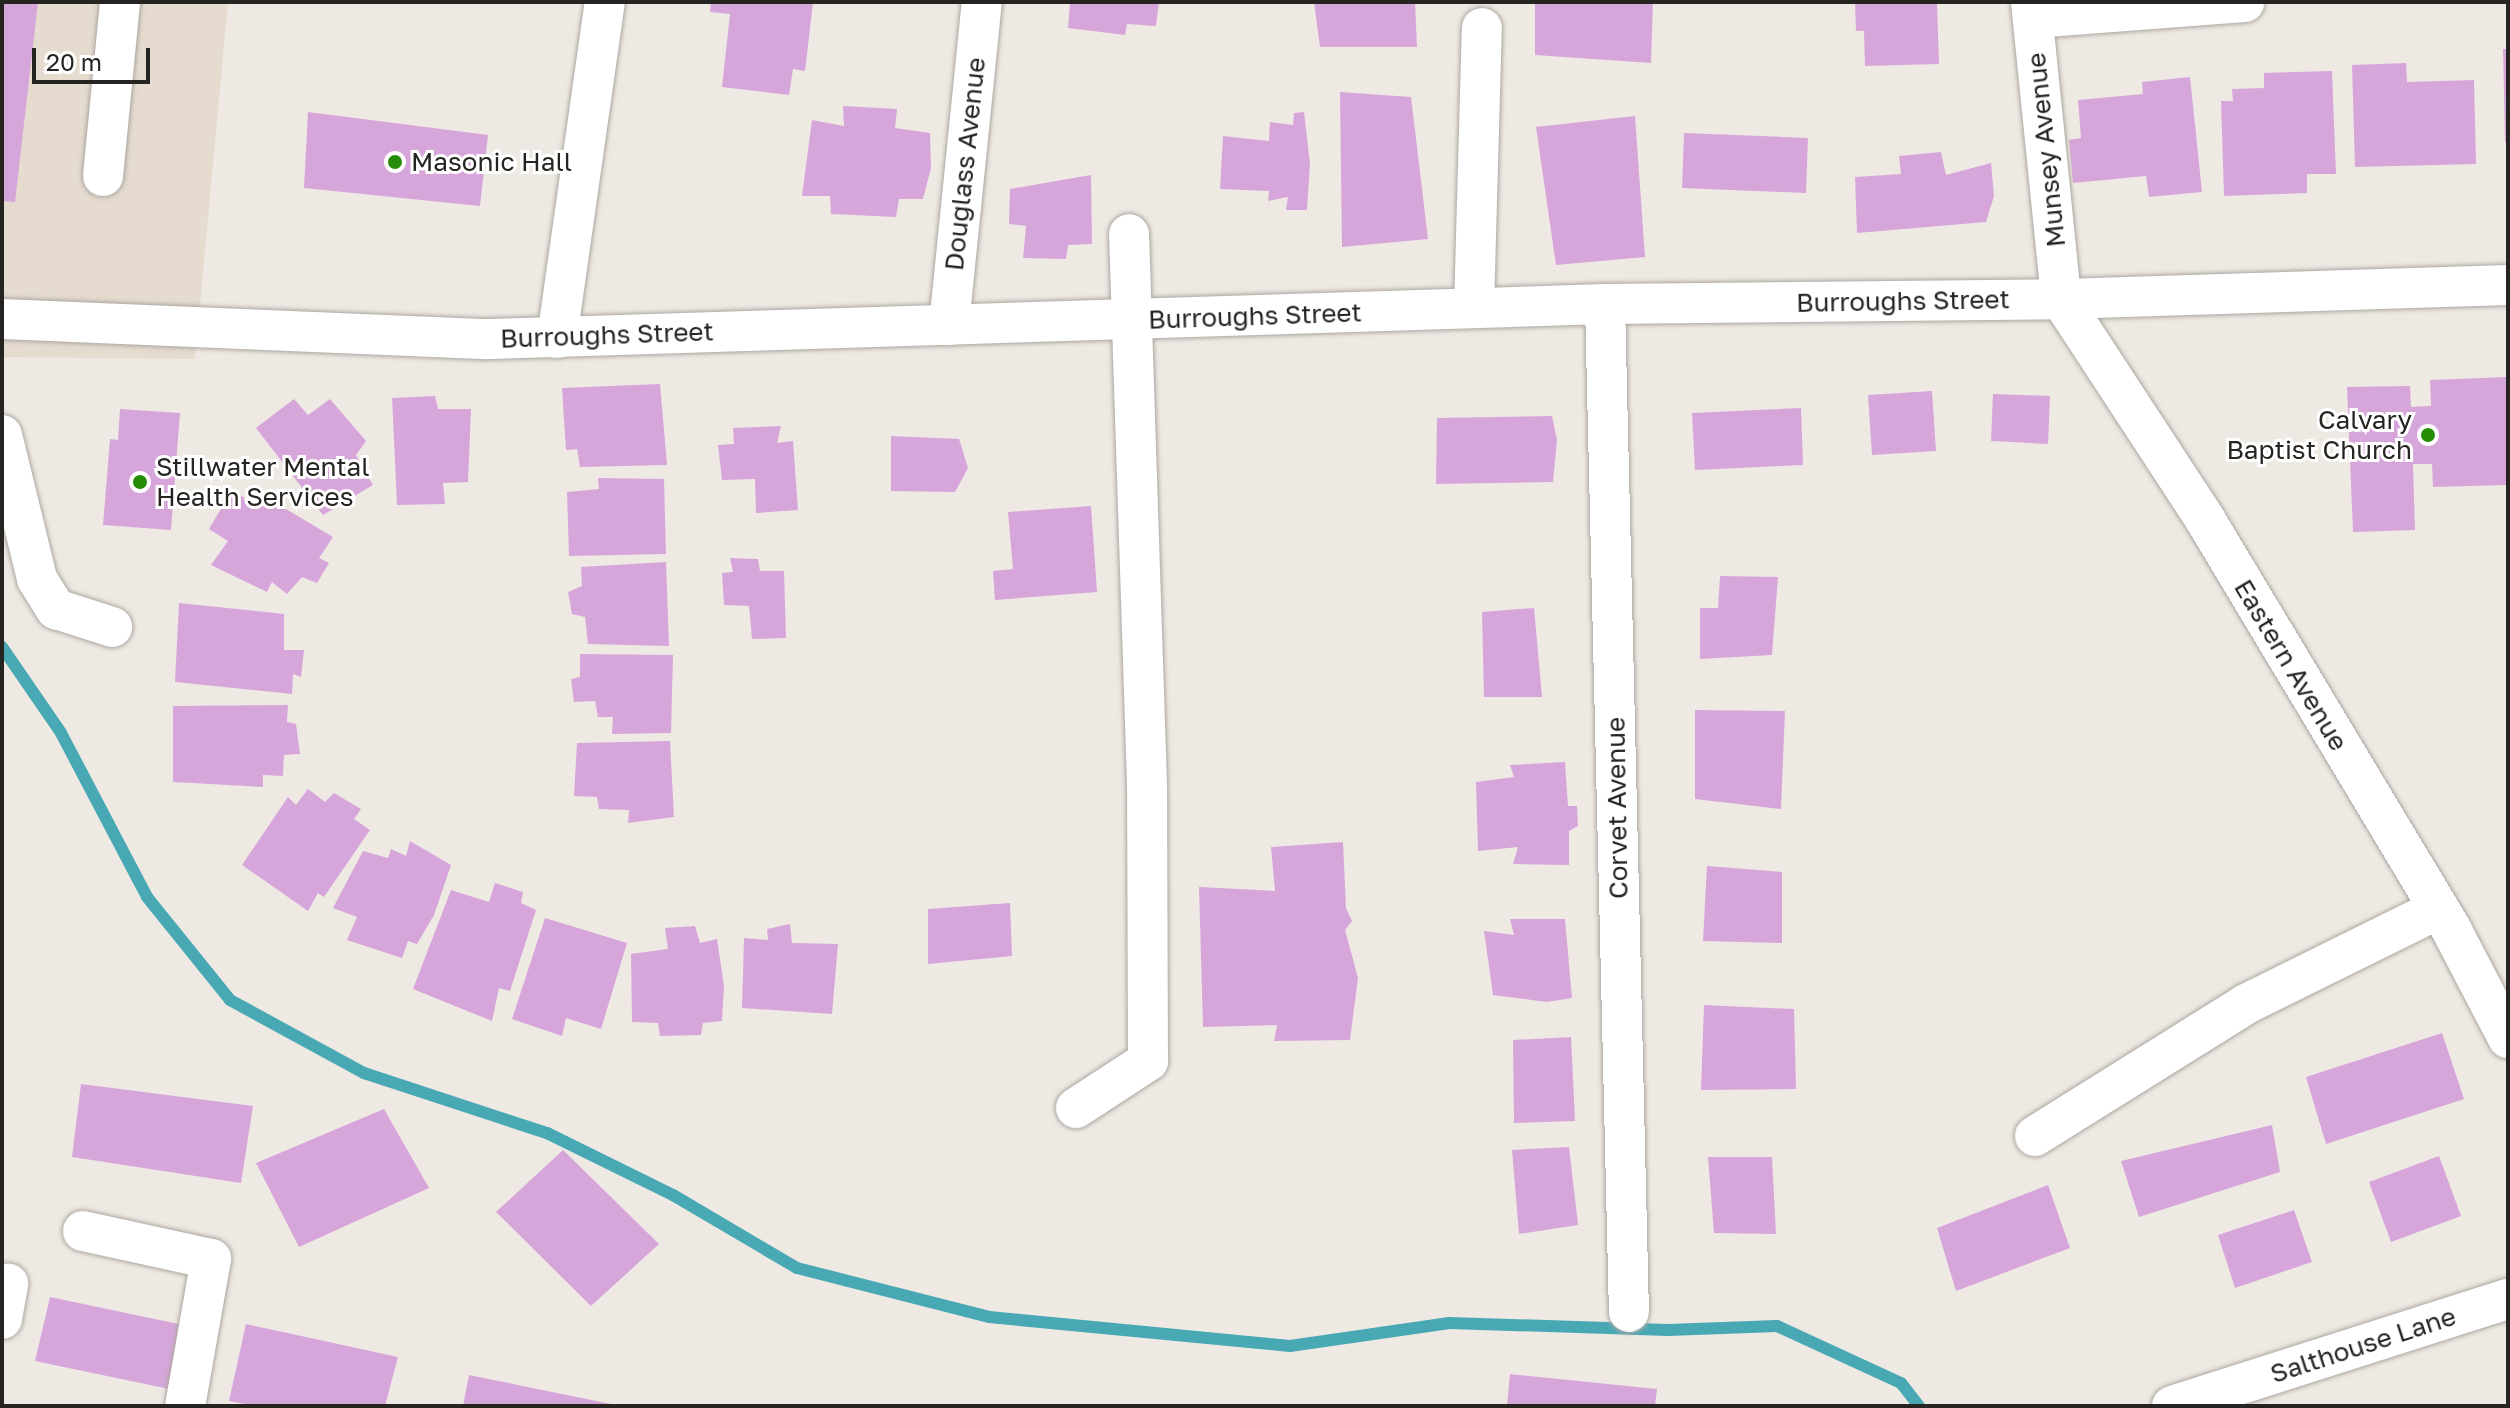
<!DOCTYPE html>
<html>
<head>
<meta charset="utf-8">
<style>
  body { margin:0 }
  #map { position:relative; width:2510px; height:1408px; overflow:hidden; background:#efe9e3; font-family:"Golos Text",sans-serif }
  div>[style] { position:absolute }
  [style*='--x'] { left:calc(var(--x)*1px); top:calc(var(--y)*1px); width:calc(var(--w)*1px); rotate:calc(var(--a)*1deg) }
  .built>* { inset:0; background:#e5dbcf }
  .stream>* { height:12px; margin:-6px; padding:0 6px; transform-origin:6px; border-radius:6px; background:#48a9b5 }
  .building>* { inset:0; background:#d6a6db }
  .roads { filter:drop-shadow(0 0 2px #aca7a1) drop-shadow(0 0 2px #aca7a1) }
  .minor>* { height:40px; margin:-20px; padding:0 20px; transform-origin:20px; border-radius:20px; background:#fff }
  .dots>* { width:22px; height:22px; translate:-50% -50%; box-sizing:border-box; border:4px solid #fff; border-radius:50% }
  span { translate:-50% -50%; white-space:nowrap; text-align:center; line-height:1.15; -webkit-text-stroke:6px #fff; paint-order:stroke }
  .street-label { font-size:26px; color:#262421 }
  .poi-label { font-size:26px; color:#262421 }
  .left { translate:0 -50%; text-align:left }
  .right { translate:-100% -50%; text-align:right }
  .frame { position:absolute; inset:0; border:4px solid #262421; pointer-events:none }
  .scale { position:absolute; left:32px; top:48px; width:118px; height:36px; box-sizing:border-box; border:4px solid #262421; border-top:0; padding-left:10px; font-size:24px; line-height:28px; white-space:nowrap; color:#262421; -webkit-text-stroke:6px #fff; paint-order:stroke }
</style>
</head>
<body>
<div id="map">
  <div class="built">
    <div style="clip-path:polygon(2px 2px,228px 2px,195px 359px,2px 357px)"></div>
  </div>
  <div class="stream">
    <div style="--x:2;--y:647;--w:104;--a:55.5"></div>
    <div style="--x:61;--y:733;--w:185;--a:62.3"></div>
    <div style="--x:147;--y:897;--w:132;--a:51.1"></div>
    <div style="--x:230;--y:1000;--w:153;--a:28.6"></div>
    <div style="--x:364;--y:1073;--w:193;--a:18.2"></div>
    <div style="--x:547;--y:1133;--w:140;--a:26.2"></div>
    <div style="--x:673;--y:1195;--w:144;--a:30.5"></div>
    <div style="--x:797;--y:1268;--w:198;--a:14.3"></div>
    <div style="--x:989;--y:1317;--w:302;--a:5.5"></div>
    <div style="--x:1290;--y:1346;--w:161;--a:-8.2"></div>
    <div style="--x:1449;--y:1323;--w:219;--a:1.8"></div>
    <div style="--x:1668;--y:1330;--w:109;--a:-2.1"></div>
    <div style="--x:1777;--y:1326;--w:136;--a:24.7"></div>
    <div style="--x:1901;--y:1383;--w:29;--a:52"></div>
  </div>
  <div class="building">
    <div style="clip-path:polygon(2px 2px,38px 2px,15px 202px,2px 201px)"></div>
    <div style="clip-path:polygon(711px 2px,813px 2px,805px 71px,793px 69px,789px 95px,722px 87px,730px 14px,710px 12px)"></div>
    <div style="clip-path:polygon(1070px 2px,1159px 2px,1156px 26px,1127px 24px,1125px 35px,1068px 28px)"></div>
    <div style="clip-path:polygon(1314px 2px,1415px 2px,1417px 47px,1320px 47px)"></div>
    <div style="clip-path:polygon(1535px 2px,1653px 2px,1651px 63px,1535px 55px)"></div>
    <div style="clip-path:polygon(1855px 2px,1937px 2px,1939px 64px,1865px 66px,1864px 31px,1856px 31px)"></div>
    <div style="clip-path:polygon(2503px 49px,2508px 49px,2508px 142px,2505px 142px)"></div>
    <div style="clip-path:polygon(2406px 63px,2407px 82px,2474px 80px,2476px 164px,2355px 167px,2352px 65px)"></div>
    <div style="clip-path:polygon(2332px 71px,2336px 174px,2307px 174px,2307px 193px,2224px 196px,2221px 101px,2233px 101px,2232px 89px,2264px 88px,2264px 73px)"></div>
    <div style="clip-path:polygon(2190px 77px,2202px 192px,2149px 197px,2146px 176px,2073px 183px,2069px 140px,2081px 138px,2078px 100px,2143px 94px,2142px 82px)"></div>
    <div style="clip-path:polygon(1340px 92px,1411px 97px,1428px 239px,1342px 247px)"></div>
    <div style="clip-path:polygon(843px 106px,897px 109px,895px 128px,930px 133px,931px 168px,923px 199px,899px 199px,896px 217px,831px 214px,830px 196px,802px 196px,812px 120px,844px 126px)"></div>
    <div style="clip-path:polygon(308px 112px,488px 135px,480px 206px,304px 188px)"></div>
    <div style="clip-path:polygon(1304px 112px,1310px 164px,1307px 210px,1286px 210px,1288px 197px,1268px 201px,1269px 191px,1220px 189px,1223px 136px,1269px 141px,1270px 122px,1293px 125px,1294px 113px)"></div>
    <div style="clip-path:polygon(1635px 116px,1645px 257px,1556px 265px,1536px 127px)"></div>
    <div style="clip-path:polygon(1684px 133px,1808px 138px,1806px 193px,1682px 188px)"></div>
    <div style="clip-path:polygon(1941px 152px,1946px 175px,1991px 163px,1994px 196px,1986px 222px,1857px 233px,1855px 177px,1901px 174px,1899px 156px)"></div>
    <div style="clip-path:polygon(1091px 175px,1092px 244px,1068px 245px,1066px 259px,1023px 258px,1026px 226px,1009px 224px,1010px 189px)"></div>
    <div style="clip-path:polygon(2508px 377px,2508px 485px,2433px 487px,2432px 464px,2413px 464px,2415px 530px,2353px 532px,2347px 387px,2410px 386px,2411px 407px,2431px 406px,2430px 380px)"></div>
    <div style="clip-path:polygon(660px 384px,667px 465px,580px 467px,577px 449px,566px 450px,562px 388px)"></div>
    <div style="clip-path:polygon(1932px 391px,1936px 451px,1872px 455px,1868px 395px)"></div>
    <div style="clip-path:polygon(1993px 394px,2050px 396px,2048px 444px,1991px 441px)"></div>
    <div style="clip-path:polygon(435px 396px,438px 409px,471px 409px,468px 482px,443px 483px,445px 504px,397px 505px,392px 398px)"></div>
    <div style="clip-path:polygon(294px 399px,308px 415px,330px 399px,366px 441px,356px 455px,373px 485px,323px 515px,256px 428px)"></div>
    <div style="clip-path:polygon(1801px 408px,1803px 465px,1695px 470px,1692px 413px)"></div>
    <div style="clip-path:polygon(120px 409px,180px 413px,171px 530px,103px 525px,110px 439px,118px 440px)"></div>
    <div style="clip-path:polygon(1552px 416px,1557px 440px,1553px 482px,1436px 484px,1437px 418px)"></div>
    <div style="clip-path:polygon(781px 426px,777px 443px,793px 441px,798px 510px,756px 513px,755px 479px,722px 480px,718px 445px,734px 444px,733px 428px)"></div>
    <div style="clip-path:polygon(891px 436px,959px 439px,968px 468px,955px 492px,891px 491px)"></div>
    <div style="clip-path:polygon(598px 478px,664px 479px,666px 554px,569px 556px,567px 492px,599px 489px)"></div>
    <div style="clip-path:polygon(232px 490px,253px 503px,259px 493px,333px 537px,319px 558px,329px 563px,317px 583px,302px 577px,287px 594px,272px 582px,267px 592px,211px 565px,228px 541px,209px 529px)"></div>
    <div style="clip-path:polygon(1091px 506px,1097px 592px,995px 600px,993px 571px,1013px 569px,1008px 512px)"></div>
    <div style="clip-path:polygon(730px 558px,758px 559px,760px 571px,784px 571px,786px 638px,752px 639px,749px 606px,724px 605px,722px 573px,733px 572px)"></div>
    <div style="clip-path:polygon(666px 562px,669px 646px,588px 644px,585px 617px,572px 614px,568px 592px,582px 586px,581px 567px)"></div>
    <div style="clip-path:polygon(1720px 576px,1778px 577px,1772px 655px,1700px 659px,1700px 608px,1718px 608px)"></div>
    <div style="clip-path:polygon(179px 603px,284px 614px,284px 650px,304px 650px,301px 677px,293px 674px,292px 694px,175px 682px)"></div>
    <div style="clip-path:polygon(1534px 608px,1542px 697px,1484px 697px,1482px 612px)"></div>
    <div style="clip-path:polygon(580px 654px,673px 655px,671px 733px,612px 734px,613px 717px,598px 717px,595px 701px,574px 702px,571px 679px,580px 677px)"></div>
    <div style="clip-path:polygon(288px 705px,287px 722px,296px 724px,300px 754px,284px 755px,283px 776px,263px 775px,263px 787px,173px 782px,173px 706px)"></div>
    <div style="clip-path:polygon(1695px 710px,1785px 711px,1781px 809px,1695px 799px)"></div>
    <div style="clip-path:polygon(670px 741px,674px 817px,628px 823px,629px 810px,599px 809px,597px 797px,574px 796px,577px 743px)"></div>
    <div style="clip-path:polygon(1565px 762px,1568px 806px,1577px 806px,1578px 826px,1569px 831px,1569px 865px,1513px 864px,1518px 847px,1478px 851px,1476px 782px,1514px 777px,1510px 765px)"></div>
    <div style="clip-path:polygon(308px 789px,325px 802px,334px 793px,361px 809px,354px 819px,370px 830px,324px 897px,318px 893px,308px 911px,242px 865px,288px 797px,296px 805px)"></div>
    <div style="clip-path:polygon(410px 841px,451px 865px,434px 915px,417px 944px,408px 941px,402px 958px,347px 940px,357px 917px,333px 908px,363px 851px,388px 858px,391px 849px,406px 856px)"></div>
    <div style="clip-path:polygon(1343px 842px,1346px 908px,1352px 921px,1345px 930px,1358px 978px,1350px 1040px,1274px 1041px,1277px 1025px,1203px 1027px,1199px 887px,1275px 891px,1271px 847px)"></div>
    <div style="clip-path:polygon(1707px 866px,1782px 872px,1782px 943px,1703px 941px)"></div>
    <div style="clip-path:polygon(495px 883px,523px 892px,521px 903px,536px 910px,510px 991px,499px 988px,492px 1021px,413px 989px,451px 890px,489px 902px)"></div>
    <div style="clip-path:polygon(1010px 903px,1012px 956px,928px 964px,928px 909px)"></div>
    <div style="clip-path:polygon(545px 918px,627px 943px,601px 1029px,566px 1018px,562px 1036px,512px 1019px)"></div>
    <div style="clip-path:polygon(1510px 919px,1565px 919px,1572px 998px,1547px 1002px,1493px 995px,1484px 931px,1514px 935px)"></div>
    <div style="clip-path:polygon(790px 924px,792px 943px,838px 944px,832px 1014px,742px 1008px,744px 938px,768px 940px,767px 929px)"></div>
    <div style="clip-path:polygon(695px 926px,700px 943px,717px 939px,724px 986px,722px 1021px,703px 1023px,701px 1035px,660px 1036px,658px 1023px,632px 1022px,631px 954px,668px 949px,665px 928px)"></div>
    <div style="clip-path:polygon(1704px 1005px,1794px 1009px,1796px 1089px,1701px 1090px)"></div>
    <div style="clip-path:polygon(2442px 1033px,2464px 1099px,2326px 1144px,2306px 1077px)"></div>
    <div style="clip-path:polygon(1571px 1037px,1575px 1121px,1514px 1123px,1513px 1040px)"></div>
    <div style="clip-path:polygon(81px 1084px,253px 1106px,241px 1183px,72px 1157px)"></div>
    <div style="clip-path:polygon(384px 1109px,429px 1188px,299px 1247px,256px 1163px)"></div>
    <div style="clip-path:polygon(2272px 1125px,2280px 1172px,2139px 1217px,2121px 1161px)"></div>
    <div style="clip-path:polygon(1569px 1147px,1578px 1225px,1519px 1234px,1512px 1150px)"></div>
    <div style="clip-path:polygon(563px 1150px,659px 1244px,591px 1306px,496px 1212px)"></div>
    <div style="clip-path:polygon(2439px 1156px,2461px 1216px,2391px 1242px,2369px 1182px)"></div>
    <div style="clip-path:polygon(1708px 1157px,1772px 1157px,1776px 1234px,1714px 1233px)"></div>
    <div style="clip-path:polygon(2048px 1185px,2070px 1248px,1956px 1291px,1937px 1228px)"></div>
    <div style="clip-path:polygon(2294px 1210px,2312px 1262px,2235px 1288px,2218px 1235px)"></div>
    <div style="clip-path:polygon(50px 1297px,188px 1326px,174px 1390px,35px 1361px)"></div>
    <div style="clip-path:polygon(246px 1324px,398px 1357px,385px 1406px,255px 1406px,229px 1401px)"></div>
    <div style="clip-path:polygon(1510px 1374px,1657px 1389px,1655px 1406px,1507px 1406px)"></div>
    <div style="clip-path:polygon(469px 1375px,616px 1405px,616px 1406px,463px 1406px)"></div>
  </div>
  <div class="roads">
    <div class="minor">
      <div style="--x:2031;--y:2;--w:299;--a:84.2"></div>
      <div style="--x:2061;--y:299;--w:265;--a:56.8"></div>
      <div style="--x:2206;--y:521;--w:478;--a:59"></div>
      <div style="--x:2452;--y:931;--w:121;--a:62.4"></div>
      <div style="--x:2033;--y:18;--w:212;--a:-4.3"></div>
      <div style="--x:103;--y:176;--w:175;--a:-84.4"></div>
      <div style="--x:1605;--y:304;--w:1008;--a:88.64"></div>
      <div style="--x:1474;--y:308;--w:280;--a:-88.4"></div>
      <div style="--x:2;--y:319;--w:486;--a:2.4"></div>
      <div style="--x:488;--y:339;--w:1118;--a:-1.79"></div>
      <div style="--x:1605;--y:304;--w:456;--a:-0.6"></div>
      <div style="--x:2061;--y:299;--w:447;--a:-1.8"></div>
      <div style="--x:949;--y:325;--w:325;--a:-84.2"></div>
      <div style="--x:557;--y:338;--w:339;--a:-81.9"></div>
      <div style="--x:2;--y:435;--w:148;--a:76.3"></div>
      <div style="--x:37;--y:579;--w:36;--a:58"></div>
      <div style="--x:56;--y:609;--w:59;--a:17.8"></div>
      <div style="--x:1076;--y:1108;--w:86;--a:-33.1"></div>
      <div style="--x:1148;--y:1061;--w:277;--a:-90.2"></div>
      <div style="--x:1147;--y:784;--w:550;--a:-91.87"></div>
      <div style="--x:2035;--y:1136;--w:249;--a:-32"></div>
      <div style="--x:2246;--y:1004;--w:212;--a:-26.3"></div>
      <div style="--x:83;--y:1231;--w:131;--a:12.3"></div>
      <div style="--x:211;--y:1259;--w:149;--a:100"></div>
      <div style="--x:2;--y:1319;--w:36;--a:-80"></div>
      <div style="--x:2172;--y:1406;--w:353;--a:-17.7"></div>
    </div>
  </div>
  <div class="dots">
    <div style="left:395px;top:162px;background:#248c06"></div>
    <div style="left:2428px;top:435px;background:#248c06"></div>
    <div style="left:140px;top:482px;background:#248c06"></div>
  </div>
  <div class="street-label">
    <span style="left:2046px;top:150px;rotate:-96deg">Munsey Avenue</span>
    <span style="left:965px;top:164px;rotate:-84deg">Douglass Avenue</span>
    <span style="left:1903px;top:301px;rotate:-1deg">Burroughs Street</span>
    <span style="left:1255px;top:316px;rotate:-2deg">Burroughs Street</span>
    <span style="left:607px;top:335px;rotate:-2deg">Burroughs Street</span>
    <span style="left:2291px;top:665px;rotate:59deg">Eastern Avenue</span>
    <span style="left:1617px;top:808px;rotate:-91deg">Corvet Avenue</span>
    <span style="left:2363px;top:1345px;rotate:-18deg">Salthouse Lane</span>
  </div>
  <div class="poi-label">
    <span class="left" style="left:411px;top:162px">Masonic Hall</span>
    <span class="right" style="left:2412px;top:435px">Calvary<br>Baptist Church</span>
    <span class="left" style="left:156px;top:482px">Stillwater Mental<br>Health Services</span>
  </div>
  <div class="frame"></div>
  <div class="scale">20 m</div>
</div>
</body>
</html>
